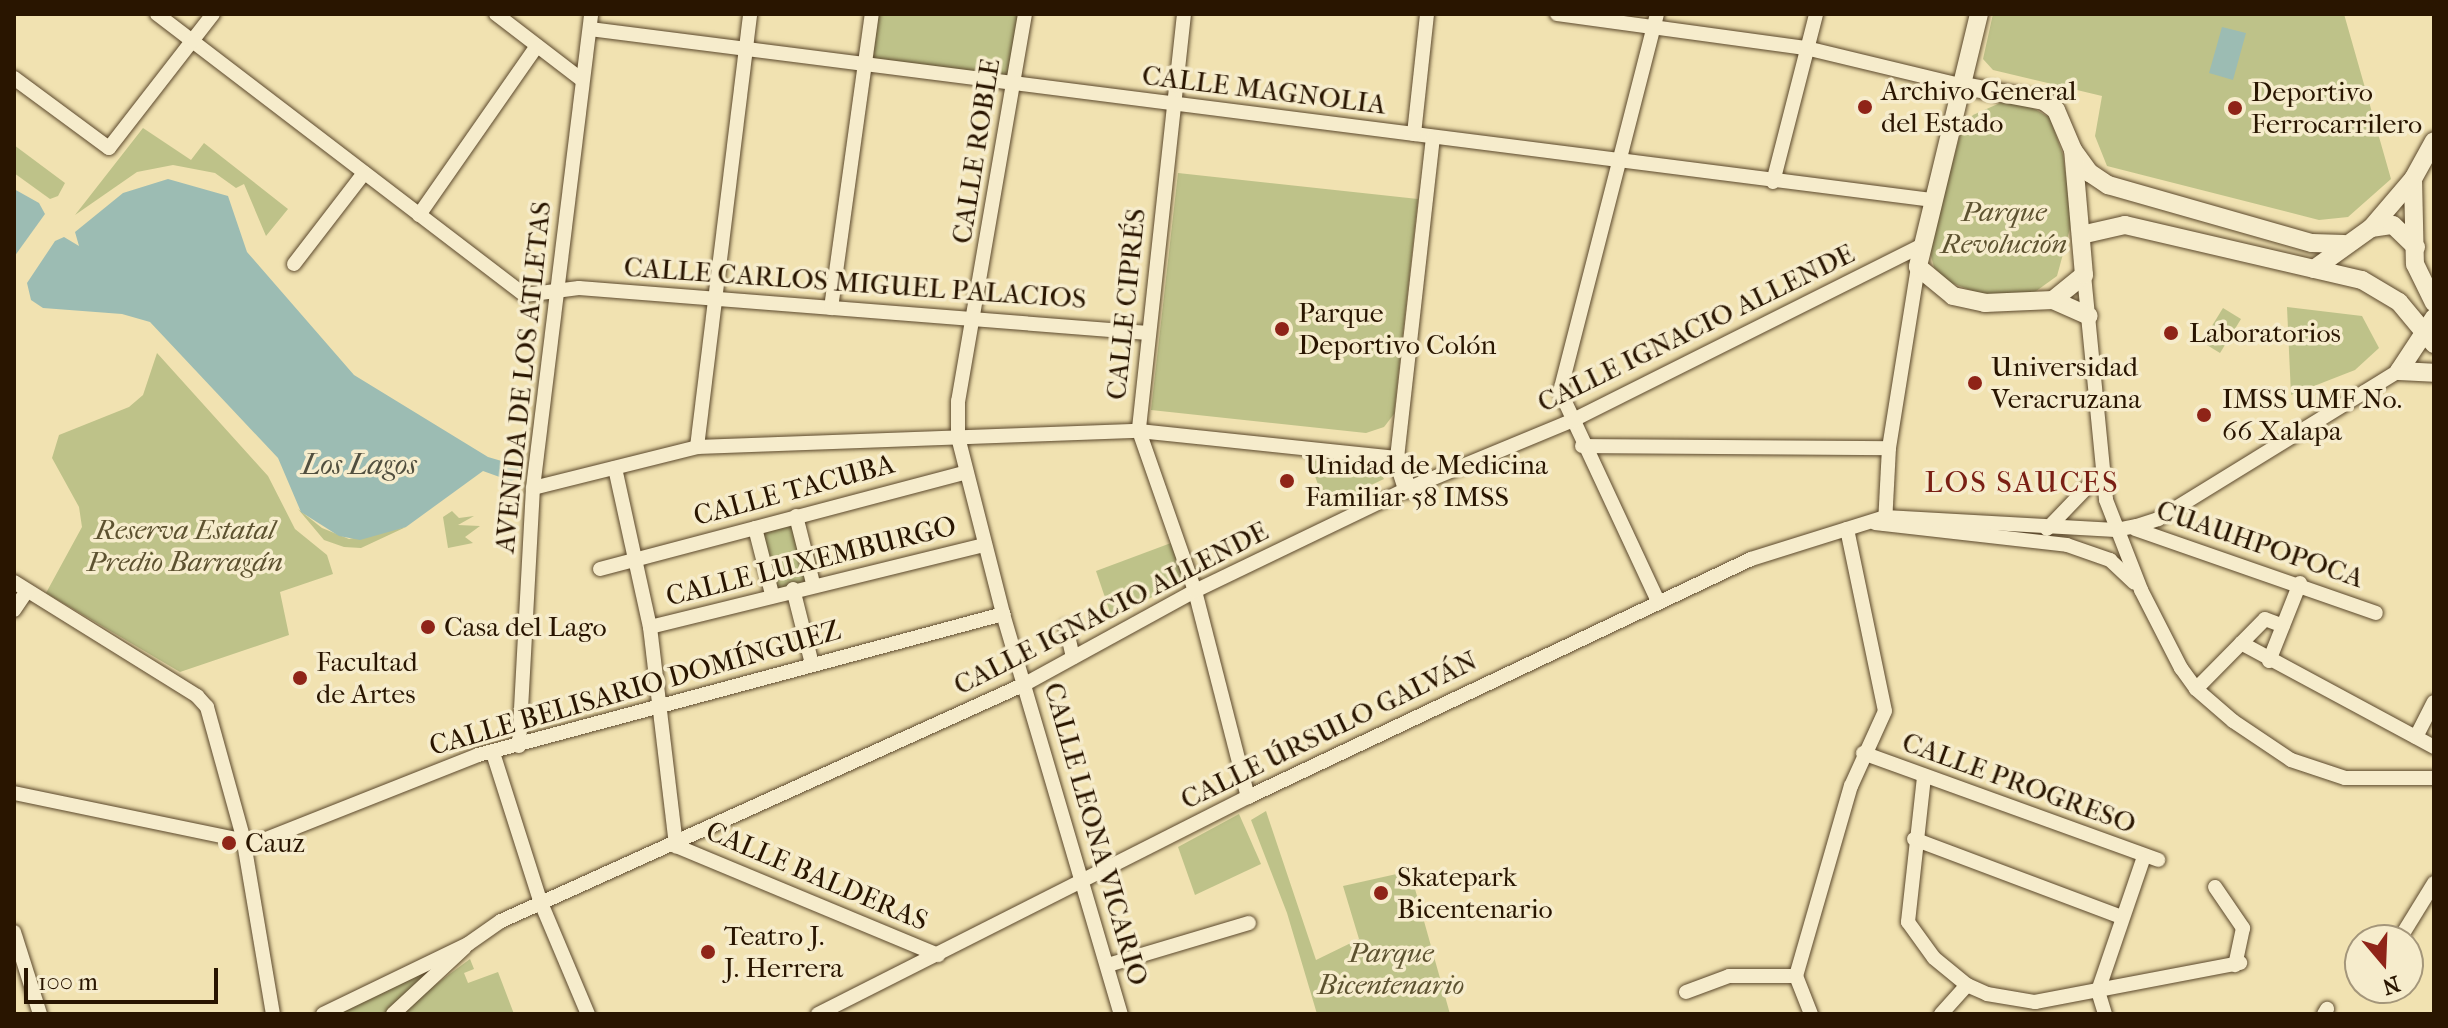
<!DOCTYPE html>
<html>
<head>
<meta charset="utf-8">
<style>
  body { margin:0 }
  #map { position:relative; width:2448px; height:1028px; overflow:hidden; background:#f1e2b1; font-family:"IM FELL French Canon",serif }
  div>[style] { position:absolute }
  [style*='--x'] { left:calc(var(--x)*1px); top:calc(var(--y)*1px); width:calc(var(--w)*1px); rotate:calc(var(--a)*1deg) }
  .green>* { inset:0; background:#bec289 }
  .water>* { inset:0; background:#9cbcb3 }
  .roads { filter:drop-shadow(0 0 2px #5b482c) drop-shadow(0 0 2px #5b482c) }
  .street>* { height:14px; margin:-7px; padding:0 7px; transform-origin:7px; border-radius:7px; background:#f6eccc }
  .secondary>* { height:18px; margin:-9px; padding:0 9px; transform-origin:9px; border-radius:9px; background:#f6eccc }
  .dots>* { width:22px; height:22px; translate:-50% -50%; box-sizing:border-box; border:4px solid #f6eccc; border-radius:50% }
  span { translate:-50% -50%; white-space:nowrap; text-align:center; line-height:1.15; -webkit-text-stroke:7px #f6eccc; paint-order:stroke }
  .street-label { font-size:28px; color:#291500 }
  .poi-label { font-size:28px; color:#291500 }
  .left { translate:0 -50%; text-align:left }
  .park-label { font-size:28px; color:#5d5230; font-style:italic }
  .water-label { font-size:30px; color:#514f3f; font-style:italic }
  .neighbourhood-label { font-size:30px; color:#7a1f14; letter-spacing:2px }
  .frame { position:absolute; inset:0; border:16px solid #291500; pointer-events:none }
  .north { position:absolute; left:2344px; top:924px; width:80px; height:80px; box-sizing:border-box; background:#f6eccc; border:2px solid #a4967a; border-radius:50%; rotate:161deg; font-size:22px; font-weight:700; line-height:32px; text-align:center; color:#291500 }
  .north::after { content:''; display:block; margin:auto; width:28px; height:36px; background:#8f2418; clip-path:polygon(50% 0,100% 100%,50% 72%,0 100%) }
  .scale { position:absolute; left:24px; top:968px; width:194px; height:36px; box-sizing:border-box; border:4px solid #291500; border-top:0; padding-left:10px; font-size:24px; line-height:28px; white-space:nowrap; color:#291500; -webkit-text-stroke:6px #f6eccc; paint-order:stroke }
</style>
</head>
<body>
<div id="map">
  <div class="green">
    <div style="clip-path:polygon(872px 14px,1025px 14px,1012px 85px,865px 66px)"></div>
    <div style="clip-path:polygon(1993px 14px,2344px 14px,2391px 179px,2348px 217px,2319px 220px,2107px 166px,2095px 136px,2102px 96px,1993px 70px,1983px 59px)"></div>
    <div style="clip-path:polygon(2000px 103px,2024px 103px,2050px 118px,2063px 155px,2072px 221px,2057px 276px,2032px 294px,1992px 298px,1946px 281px,1934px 267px,1929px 249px,1962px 128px,1973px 115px)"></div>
    <div style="clip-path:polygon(143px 128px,191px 160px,204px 143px,288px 209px,266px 236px,244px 184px,236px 188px,215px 173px,173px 165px,137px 172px,75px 215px)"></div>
    <div style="clip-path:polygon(14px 145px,65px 183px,58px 196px,50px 199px,14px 173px)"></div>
    <div style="clip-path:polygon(1178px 173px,1418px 199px,1394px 414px,1384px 427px,1366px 433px,1151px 410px)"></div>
    <div style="clip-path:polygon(2287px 307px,2362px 316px,2379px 348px,2355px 370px,2291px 395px)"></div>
    <div style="clip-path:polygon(2223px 308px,2241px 319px,2220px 353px,2202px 342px)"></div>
    <div style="clip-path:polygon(157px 353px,268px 476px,295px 529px,327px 555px,333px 574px,280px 592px,289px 635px,180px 672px,46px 593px,82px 527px,79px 507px,52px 458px,59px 435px,129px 407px,143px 395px)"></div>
    <div style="clip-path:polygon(1309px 460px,1377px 468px,1384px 479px,1326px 506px)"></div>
    <div style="clip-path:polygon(298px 509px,322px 528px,349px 539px,406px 527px,361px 548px,344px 547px,324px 540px)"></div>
    <div style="clip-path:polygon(452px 511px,459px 518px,474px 516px,458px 525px,480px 526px,465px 537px,473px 543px,448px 548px,443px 517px)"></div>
    <div style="clip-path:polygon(795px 519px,811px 582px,773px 592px,757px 529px)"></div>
    <div style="clip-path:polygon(1171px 543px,1185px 580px,1112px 618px,1096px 571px)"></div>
    <div style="clip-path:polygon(1266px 811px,1316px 960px,1359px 939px,1343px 886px,1410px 871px,1450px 1014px,1317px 1014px,1287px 913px,1251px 820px)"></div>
    <div style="clip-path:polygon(1239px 814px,1261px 864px,1195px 895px,1178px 847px)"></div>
    <div style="clip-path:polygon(459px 951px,388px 1014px,338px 1014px)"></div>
    <div style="clip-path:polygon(470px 959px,474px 969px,464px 973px,468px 983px,498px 972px,514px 1014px,396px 1014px)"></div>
  </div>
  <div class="water">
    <div style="clip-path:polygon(2222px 27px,2246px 33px,2233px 80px,2209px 73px)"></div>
    <div style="clip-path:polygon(168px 179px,228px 196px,247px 252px,354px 375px,488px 457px,522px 467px,523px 477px,511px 481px,483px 471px,406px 527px,360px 540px,339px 536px,301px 512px,278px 458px,150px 322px,122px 314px,43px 308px,31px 300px,27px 283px,55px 241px,64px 237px,79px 246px,75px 232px,123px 193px)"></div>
    <div style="clip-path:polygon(14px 189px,39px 203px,45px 214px,14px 257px)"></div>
  </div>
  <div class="roads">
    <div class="street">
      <div style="--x:157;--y:14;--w:463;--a:37.4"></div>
      <div style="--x:525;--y:295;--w:54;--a:-7.4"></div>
      <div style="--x:579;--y:288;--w:571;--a:4.52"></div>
      <div style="--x:496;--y:14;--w:108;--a:37.5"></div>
      <div style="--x:1025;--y:14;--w:393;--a:99.8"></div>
      <div style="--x:958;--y:401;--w:36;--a:90"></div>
      <div style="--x:958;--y:437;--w:183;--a:75.7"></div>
      <div style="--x:1003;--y:614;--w:417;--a:73.6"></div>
      <div style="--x:1184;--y:14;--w:419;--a:96.2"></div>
      <div style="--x:1139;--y:431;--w:170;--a:70.7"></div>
      <div style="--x:1195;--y:591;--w:213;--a:75.6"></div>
      <div style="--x:1557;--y:14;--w:251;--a:7.8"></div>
      <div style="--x:1806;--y:48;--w:163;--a:13.5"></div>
      <div style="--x:1657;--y:14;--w:389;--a:104.4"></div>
      <div style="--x:1560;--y:391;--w:230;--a:65"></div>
      <div style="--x:590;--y:29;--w:1354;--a:7.26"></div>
      <div style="--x:14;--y:78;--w:118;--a:36.4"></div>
      <div style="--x:109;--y:148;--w:170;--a:-52.2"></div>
      <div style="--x:1414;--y:134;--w:121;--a:-83.8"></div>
      <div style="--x:1773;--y:182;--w:173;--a:-75.6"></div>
      <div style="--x:419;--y:215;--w:206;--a:-55.1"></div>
      <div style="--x:294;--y:264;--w:115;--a:-52.4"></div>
      <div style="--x:2084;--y:275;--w:226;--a:84.4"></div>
      <div style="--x:2106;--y:500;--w:97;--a:68.7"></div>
      <div style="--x:2141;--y:590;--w:88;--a:62.9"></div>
      <div style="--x:2181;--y:668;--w:26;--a:54"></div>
      <div style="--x:2196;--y:689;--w:49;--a:40.9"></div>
      <div style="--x:2233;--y:721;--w:70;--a:33.9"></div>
      <div style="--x:2291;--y:760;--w:57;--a:18.4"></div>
      <div style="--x:2345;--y:778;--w:89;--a:0"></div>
      <div style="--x:831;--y:308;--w:297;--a:-82.1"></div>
      <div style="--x:1582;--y:446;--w:307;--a:0.4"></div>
      <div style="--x:697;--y:447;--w:436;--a:-83"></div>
      <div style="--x:615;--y:468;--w:163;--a:77.6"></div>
      <div style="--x:650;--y:627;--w:221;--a:83.2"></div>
      <div style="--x:676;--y:846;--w:284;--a:22.6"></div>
      <div style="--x:533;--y:488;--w:169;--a:-14"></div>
      <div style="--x:697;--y:447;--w:442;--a:-2.1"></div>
      <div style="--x:1139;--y:431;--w:259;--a:6"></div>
      <div style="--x:1397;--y:458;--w:323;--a:-83.6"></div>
      <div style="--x:796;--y:516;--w:69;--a:75.8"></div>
      <div style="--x:1875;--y:523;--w:193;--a:6.5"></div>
      <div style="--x:2067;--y:545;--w:46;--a:19.2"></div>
      <div style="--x:2110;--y:560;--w:33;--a:43"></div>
      <div style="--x:1885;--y:524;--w:76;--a:-87"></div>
      <div style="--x:1889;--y:448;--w:183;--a:-80.9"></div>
      <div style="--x:755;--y:528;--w:68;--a:75.6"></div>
      <div style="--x:2047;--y:529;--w:76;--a:-46.1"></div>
      <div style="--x:2135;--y:529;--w:255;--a:19.2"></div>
      <div style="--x:600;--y:569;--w:379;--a:-14.8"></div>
      <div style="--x:14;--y:582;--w:216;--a:31.9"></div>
      <div style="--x:197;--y:696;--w:15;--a:48"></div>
      <div style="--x:207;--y:707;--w:135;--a:74.5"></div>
      <div style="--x:243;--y:837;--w:180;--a:80.4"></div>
      <div style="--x:793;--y:589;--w:77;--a:75.8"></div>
      <div style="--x:14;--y:610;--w:22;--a:-56"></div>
      <div style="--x:650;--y:627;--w:345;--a:-13.8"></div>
      <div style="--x:1066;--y:627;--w:31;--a:77"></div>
      <div style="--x:2241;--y:643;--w:219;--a:28.3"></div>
      <div style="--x:2269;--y:661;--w:84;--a:-68.3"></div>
      <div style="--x:2196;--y:689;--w:98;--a:-45.4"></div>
      <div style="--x:2265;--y:619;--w:19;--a:21"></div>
      <div style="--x:2416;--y:737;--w:39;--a:-63"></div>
      <div style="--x:519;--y:746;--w:258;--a:-86.9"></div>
      <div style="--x:533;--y:488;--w:478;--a:-83"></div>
      <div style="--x:493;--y:753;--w:157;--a:72.3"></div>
      <div style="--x:541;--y:903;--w:121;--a:67.1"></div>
      <div style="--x:1863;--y:753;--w:314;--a:19.9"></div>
      <div style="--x:1924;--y:777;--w:146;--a:96.3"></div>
      <div style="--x:1908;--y:922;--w:44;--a:54.2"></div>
      <div style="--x:1934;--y:958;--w:43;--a:39.3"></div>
      <div style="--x:1967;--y:985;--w:22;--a:24"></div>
      <div style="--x:1987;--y:994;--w:49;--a:9.5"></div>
      <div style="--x:2035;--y:1002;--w:209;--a:-10.8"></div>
      <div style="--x:14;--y:793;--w:247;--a:11.7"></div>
      <div style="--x:256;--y:843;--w:239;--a:-21.6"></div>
      <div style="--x:478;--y:755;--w:544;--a:-15.03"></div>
      <div style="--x:1914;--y:839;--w:222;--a:20.6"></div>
      <div style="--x:2215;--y:887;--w:50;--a:55.7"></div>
      <div style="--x:2243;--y:928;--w:38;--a:102"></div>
      <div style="--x:14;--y:932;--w:86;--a:72.4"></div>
      <div style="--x:2399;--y:940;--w:67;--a:-58.4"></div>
      <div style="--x:1108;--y:965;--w:147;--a:-16.6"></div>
      <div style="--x:1686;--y:992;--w:46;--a:-20.4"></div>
      <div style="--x:1729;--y:976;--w:67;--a:0"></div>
      <div style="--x:323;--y:1014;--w:161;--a:-25.8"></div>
      <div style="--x:468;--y:944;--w:40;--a:-34.9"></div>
      <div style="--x:501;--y:921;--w:575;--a:-24.34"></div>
      <div style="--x:1025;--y:684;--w:194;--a:-28.7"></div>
      <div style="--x:1195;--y:591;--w:235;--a:-25.7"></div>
      <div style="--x:1407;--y:489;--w:178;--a:-22.5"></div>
      <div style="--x:1571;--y:421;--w:393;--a:-26.6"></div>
      <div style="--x:393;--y:1014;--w:98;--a:-42.9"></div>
      <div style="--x:818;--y:1014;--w:482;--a:-26.8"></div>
      <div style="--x:1248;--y:797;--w:556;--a:-25.32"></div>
      <div style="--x:1751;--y:559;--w:140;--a:-17.4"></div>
      <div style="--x:1885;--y:517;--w:231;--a:3.2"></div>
      <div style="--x:2116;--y:530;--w:21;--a:-11"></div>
      <div style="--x:2137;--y:526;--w:22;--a:-18"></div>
      <div style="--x:2158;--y:519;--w:283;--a:-31.6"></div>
      <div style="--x:1811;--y:1014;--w:41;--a:-111.5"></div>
      <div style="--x:1796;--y:976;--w:198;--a:-73.9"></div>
      <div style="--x:1851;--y:786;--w:82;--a:-65.6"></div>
      <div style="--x:1885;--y:711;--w:186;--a:-101.8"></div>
      <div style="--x:1941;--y:1014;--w:39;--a:-48"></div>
      <div style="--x:2105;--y:1014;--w:24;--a:-107"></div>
      <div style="--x:2098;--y:991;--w:142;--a:-71.1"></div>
      <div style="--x:2324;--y:1014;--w:6;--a:-59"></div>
    </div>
    <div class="secondary">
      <div style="--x:1979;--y:14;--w:260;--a:103.6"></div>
      <div style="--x:1918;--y:267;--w:45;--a:39.6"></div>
      <div style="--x:1953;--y:296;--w:33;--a:12"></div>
      <div style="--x:1985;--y:303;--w:68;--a:-2.5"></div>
      <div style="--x:2053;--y:300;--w:39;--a:24"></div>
      <div style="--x:1964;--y:86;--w:81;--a:10.6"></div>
      <div style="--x:2044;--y:101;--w:15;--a:37"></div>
      <div style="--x:2056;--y:110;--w:43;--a:67"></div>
      <div style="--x:2073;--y:150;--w:29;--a:54"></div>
      <div style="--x:2090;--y:173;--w:22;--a:34"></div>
      <div style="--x:2108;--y:185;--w:212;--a:15.9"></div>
      <div style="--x:2312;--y:243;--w:32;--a:2"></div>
      <div style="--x:2413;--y:179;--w:85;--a:88.7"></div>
      <div style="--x:2415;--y:264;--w:43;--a:64"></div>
      <div style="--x:2371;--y:228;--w:22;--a:-8"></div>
      <div style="--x:2393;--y:225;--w:32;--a:44"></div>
      <div style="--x:2081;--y:235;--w:45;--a:-12.8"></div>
      <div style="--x:2125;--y:225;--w:243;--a:13.1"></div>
      <div style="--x:2362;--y:280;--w:43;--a:30.7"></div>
      <div style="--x:2399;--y:302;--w:55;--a:50.2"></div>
      <div style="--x:2314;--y:269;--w:70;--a:-35.7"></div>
      <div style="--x:2371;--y:228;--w:65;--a:-49.4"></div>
      <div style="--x:2413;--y:179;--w:43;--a:-61.1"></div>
      <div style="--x:2053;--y:300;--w:40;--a:-39"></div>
      <div style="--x:2084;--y:275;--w:125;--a:-95"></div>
      <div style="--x:2399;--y:371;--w:64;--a:-56.6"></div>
      <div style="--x:2399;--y:371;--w:35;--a:3"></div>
      <div style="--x:1397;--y:458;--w:33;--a:72"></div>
    </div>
  </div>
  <div class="dots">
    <div style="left:1865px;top:107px;background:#8f2418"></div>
    <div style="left:2235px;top:108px;background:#8f2418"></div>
    <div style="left:1282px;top:329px;background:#8f2418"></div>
    <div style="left:2171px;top:333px;background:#8f2418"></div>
    <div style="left:1975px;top:383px;background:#8f2418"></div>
    <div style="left:2204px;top:415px;background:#8f2418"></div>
    <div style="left:1287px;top:481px;background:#8f2418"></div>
    <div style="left:428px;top:627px;background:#8f2418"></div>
    <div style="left:300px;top:678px;background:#8f2418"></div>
    <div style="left:229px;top:843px;background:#8f2418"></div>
    <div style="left:1381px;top:893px;background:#8f2418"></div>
    <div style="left:708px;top:952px;background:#8f2418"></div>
  </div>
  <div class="street-label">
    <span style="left:1264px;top:90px;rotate:7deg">CALLE MAGNOLIA</span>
    <span style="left:976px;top:151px;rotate:-81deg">CALLE ROBLE</span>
    <span style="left:855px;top:283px;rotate:4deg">CALLE CARLOS MIGUEL PALACIOS</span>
    <span style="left:1126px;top:304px;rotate:-84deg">CALLE CIPRÉS</span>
    <span style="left:1696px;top:328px;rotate:-26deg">CALLE IGNACIO ALLENDE</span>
    <span style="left:523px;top:377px;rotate:-84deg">AVENIDA DE LOS ATLETAS</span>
    <span style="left:794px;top:490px;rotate:-15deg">CALLE TACUBA</span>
    <span style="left:2260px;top:544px;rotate:19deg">CUAUHPOPOCA</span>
    <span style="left:811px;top:561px;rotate:-14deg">CALLE LUXEMBURGO</span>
    <span style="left:1111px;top:608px;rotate:-27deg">CALLE IGNACIO ALLENDE</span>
    <span style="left:635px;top:688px;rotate:-16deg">CALLE BELISARIO DOMÍNGUEZ</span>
    <span style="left:1329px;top:730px;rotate:-26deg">CALLE ÚRSULO GALVÁN</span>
    <span style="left:2019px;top:783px;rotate:20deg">CALLE PROGRESO</span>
    <span style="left:1096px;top:834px;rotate:74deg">CALLE LEONA VICARIO</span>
    <span style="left:817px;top:876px;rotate:23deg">CALLE BALDERAS</span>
  </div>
  <div class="poi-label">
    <span class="left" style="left:1881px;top:107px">Archivo General<br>del Estado</span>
    <span class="left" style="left:2251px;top:108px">Deportivo<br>Ferrocarrilero</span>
    <span class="left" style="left:1298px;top:329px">Parque<br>Deportivo Colón</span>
    <span class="left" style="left:2189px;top:333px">Laboratorios</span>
    <span class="left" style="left:1991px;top:383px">Universidad<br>Veracruzana</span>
    <span class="left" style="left:2222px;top:415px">IMSS UMF No.<br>66 Xalapa</span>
    <span class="left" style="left:1305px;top:481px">Unidad de Medicina<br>Familiar 58 IMSS</span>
    <span class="left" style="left:444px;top:627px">Casa del Lago</span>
    <span class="left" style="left:316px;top:678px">Facultad<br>de Artes</span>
    <span class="left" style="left:245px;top:843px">Cauz</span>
    <span class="left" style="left:1397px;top:893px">Skatepark<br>Bicentenario</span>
    <span class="left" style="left:724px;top:952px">Teatro J.<br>J. Herrera</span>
  </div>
  <div class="park-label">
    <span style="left:2004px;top:228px">Parque<br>Revolución</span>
    <span style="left:185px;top:546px">Reserva Estatal<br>Predio Barragán</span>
    <span style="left:1391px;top:969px">Parque<br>Bicentenario</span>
  </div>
  <div class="water-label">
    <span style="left:359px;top:465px">Los Lagos</span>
  </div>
  <div class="neighbourhood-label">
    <span style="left:2022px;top:483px">LOS SAUCES</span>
  </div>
  <div class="frame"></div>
  <div class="north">N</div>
  <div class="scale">100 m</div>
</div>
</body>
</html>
